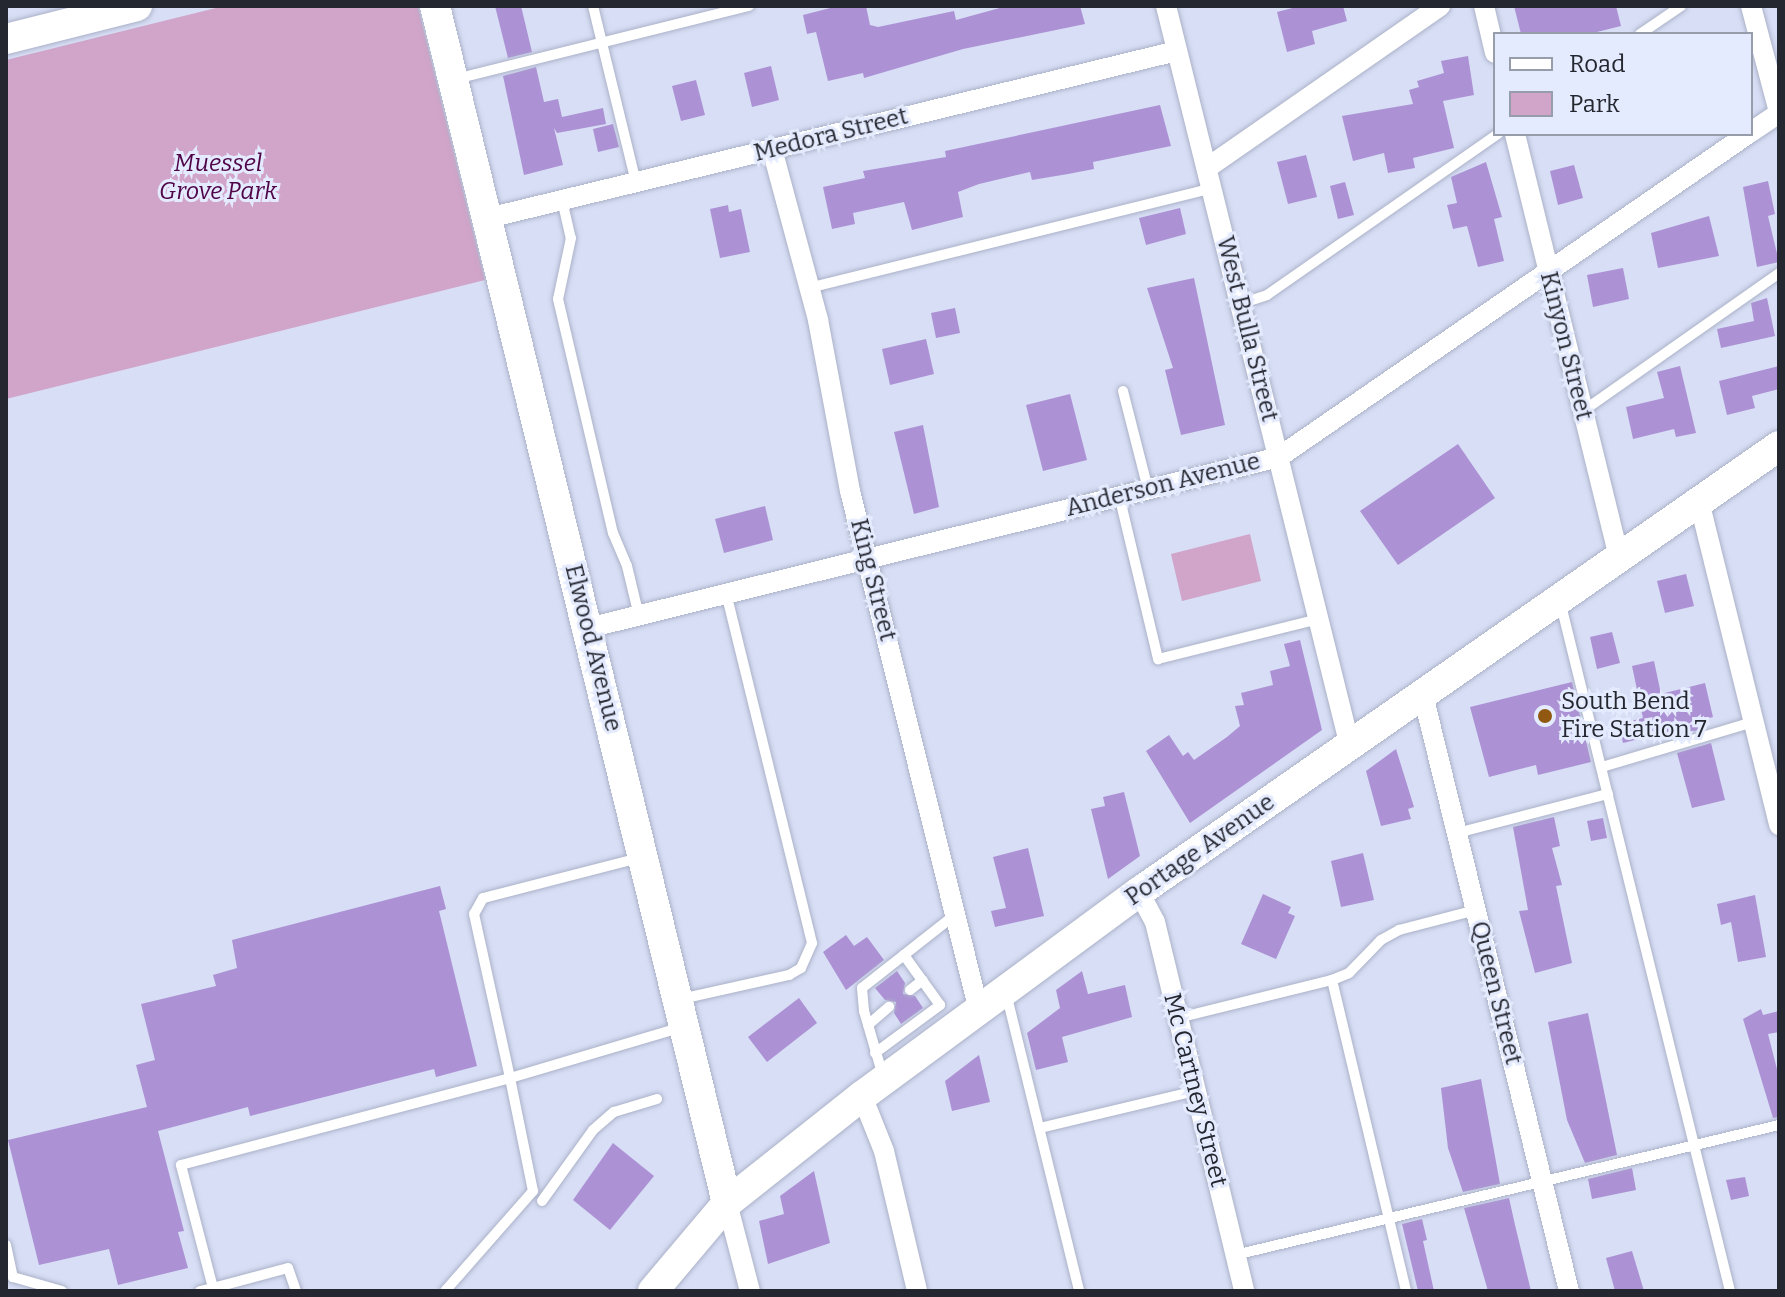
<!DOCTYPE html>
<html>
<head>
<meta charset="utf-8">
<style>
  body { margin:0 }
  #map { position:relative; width:1785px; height:1297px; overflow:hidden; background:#d7def5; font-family:Bitter,serif }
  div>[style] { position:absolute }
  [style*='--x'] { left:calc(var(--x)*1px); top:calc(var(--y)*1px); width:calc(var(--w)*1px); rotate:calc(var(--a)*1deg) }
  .green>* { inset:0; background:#d1a4c9 }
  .building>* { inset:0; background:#ac92d4 }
  .roads { filter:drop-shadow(0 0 2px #abb2c8) drop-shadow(0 0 2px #abb2c8) }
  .lane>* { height:10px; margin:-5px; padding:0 5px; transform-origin:5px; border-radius:5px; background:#fff }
  .street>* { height:20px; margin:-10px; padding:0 10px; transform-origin:10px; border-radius:10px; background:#fff }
  .secondary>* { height:30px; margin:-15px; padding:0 15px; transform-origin:15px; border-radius:15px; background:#fff }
  .dots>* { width:22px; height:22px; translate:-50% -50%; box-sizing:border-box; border:4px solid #e5ebfe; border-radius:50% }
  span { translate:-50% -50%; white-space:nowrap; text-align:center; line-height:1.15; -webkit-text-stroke:6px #e5ebfe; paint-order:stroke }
  .street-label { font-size:24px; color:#252730 }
  .park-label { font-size:24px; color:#4f0448; font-style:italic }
  .poi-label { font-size:24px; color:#252730 }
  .left { translate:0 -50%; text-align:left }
  .frame { position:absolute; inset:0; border:8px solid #252730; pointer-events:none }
  .legend { position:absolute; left:1493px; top:32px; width:260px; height:104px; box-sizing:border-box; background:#e5ebfe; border:2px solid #989dac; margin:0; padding:10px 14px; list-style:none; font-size:24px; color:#252730 }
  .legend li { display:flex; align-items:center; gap:16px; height:40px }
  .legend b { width:40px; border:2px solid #989dac }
</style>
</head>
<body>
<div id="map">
  <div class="green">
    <div style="clip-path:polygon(224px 6px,418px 6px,485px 280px,6px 399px,6px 60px)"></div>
    <div style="clip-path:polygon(1250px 534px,1261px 581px,1182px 601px,1171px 554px)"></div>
  </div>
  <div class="building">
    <div style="clip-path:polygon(495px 6px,521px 6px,532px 52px,508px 58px)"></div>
    <div style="clip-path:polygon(838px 6px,866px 6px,870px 25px,878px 27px,954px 11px,956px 20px,1007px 6px,1080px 6px,1085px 24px,963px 49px,864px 78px,863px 73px,828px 81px,816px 32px,807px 34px,803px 15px)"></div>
    <div style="clip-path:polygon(1300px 6px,1343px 6px,1347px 21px,1312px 31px,1315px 44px,1287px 52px,1277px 12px)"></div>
    <div style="clip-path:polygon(1514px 6px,1616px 6px,1621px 26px,1589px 34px,1521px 34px)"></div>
    <div style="clip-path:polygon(1468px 56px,1474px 95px,1443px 101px,1454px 148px,1413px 158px,1415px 168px,1388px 173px,1384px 153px,1353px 161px,1342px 116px,1413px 104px,1409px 90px,1419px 87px,1417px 81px,1444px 73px,1441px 61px)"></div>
    <div style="clip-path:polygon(771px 66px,779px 100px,752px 107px,744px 73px)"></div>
    <div style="clip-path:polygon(536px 67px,544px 102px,558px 99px,562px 117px,603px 108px,606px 124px,557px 133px,554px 128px,563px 165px,524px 175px,503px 76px)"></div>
    <div style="clip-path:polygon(696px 80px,705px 115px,681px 121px,672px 86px)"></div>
    <div style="clip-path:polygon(1160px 105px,1171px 146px,1093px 162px,1094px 169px,1068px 174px,1032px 180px,1030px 172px,979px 184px,958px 192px,963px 217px,912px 230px,904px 202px,853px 213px,855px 224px,832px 229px,823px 187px,865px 178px,863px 171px,946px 157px,945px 151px)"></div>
    <div style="clip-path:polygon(613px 124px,619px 147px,598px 152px,593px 129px)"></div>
    <div style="clip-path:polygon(1306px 155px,1317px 197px,1288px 204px,1277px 162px)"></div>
    <div style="clip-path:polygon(1486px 162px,1502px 217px,1494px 219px,1504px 261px,1478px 267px,1467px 226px,1453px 229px,1447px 205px,1457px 203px,1451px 177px)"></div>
    <div style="clip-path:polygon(1574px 165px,1583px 198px,1558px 205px,1550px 171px)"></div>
    <div style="clip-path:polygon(1768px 181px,1775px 214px,1768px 216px,1779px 262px,1757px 267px,1743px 187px)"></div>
    <div style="clip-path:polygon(1345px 182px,1354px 215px,1338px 219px,1330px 186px)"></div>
    <div style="clip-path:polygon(728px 205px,729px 212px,741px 209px,750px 252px,720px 258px,710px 209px)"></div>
    <div style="clip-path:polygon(1180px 208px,1186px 234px,1146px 245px,1139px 218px)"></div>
    <div style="clip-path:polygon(1709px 216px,1719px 256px,1658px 268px,1651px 233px)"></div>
    <div style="clip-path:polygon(1623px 268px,1629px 299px,1593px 307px,1587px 275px)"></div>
    <div style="clip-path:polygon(1194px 278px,1225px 425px,1181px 435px,1165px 370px,1173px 368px,1147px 288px)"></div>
    <div style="clip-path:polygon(1767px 298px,1775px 336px,1721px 348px,1717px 329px,1754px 321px,1751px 303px)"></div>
    <div style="clip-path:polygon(955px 308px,960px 333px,936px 338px,931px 313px)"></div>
    <div style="clip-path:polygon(926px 339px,934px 374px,890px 385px,882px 349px)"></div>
    <div style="clip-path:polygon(1680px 366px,1696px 433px,1676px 437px,1674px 429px,1633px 439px,1626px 407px,1664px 398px,1657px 372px)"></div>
    <div style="clip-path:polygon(1779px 366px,1779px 389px,1752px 396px,1755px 408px,1727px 415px,1719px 381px)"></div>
    <div style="clip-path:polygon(1070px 394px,1087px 460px,1043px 471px,1026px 405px)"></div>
    <div style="clip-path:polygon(923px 425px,939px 507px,914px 514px,894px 432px)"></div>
    <div style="clip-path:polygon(1458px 444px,1495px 498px,1398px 565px,1360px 511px)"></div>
    <div style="clip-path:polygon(765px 506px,773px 540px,724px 553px,715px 519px)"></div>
    <div style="clip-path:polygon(1686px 574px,1694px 606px,1665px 613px,1657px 581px)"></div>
    <div style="clip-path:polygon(1612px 632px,1620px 663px,1597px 669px,1590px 637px)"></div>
    <div style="clip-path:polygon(1300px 640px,1322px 730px,1190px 823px,1146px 751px,1169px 735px,1183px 756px,1188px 752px,1194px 760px,1227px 737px,1240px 726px,1235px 706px,1244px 705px,1241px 693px,1273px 685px,1270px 671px,1290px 666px,1284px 644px)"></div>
    <div style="clip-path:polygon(1654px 661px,1661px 694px,1705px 683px,1713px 717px,1705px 719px,1707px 727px,1673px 738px,1671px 731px,1623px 743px,1619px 724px,1643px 718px,1632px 666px)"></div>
    <div style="clip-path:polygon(1572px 682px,1591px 762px,1538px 775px,1536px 765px,1489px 777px,1470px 707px)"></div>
    <div style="clip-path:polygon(1711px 743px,1725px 800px,1692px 808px,1677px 753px)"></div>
    <div style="clip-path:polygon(1396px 749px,1414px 807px,1408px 809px,1411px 819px,1381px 826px,1366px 771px)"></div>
    <div style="clip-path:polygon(1124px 792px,1140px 856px,1108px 879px,1091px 809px,1105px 806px,1103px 797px)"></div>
    <div style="clip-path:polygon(1554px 817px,1560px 846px,1552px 848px,1562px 885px,1556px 886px,1572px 963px,1535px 973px,1519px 911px,1528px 910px,1513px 827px)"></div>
    <div style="clip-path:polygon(1603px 818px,1607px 838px,1591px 841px,1587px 821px)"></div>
    <div style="clip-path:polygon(1028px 848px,1044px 916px,995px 927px,991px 911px,1006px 908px,993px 857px)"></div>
    <div style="clip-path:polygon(1363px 853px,1374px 900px,1341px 907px,1331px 861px)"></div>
    <div style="clip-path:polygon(440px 886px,446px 909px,439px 911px,477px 1066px,436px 1077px,434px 1069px,250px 1116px,248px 1107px,158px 1131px,184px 1231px,178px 1232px,188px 1268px,118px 1285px,109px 1249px,39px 1265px,8px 1140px,147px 1107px,136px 1065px,155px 1060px,141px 1004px,216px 986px,213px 975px,237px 968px,232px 940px)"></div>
    <div style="clip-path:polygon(1263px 894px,1291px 907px,1288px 913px,1295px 916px,1276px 959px,1241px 944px)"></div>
    <div style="clip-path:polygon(1755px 895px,1766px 957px,1738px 962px,1731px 922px,1721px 925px,1717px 904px)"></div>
    <div style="clip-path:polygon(846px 935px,854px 946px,867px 937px,884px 960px,846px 990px,823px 952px)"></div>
    <div style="clip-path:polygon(897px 971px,905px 983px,903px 994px,915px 996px,923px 1008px,901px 1024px,894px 1013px,896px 1002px,885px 1000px,875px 988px)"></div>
    <div style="clip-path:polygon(1082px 971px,1088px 994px,1125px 985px,1132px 1017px,1062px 1037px,1068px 1062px,1036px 1070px,1027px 1033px,1060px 1008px,1056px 990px)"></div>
    <div style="clip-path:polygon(799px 998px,817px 1023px,767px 1062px,748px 1037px)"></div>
    <div style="clip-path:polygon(1761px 1009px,1763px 1015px,1779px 1011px,1779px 1032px,1768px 1034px,1779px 1077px,1779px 1117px,1773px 1118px,1743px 1019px)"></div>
    <div style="clip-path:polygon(1588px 1013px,1617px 1155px,1585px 1163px,1567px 1120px,1548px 1022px)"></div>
    <div style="clip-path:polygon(979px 1055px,990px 1102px,952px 1111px,945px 1081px)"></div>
    <div style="clip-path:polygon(1481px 1079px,1500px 1184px,1463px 1192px,1448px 1148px,1441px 1088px)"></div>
    <div style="clip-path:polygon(613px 1143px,654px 1176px,610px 1230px,573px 1200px)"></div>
    <div style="clip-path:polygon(1632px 1168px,1636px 1190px,1592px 1199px,1588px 1179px)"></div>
    <div style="clip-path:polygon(814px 1171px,830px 1243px,768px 1264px,759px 1221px,784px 1214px,780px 1196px)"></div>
    <div style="clip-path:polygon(1745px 1177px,1749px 1196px,1731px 1200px,1726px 1180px)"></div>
    <div style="clip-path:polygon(1509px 1198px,1515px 1225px,1531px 1291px,1488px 1291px,1464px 1208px)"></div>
    <div style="clip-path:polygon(1422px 1219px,1427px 1240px,1423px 1241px,1434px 1291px,1418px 1291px,1402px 1224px)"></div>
    <div style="clip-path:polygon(1632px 1251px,1644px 1291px,1615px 1291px,1606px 1258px)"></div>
  </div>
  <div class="roads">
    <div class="lane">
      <div style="--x:593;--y:6;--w:182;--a:76.3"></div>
      <div style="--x:1640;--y:34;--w:50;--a:-34.3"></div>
      <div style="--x:456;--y:79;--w:302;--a:-14"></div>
      <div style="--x:562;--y:200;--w:39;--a:77"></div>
      <div style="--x:571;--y:238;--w:62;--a:102"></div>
      <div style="--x:558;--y:299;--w:240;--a:76.8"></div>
      <div style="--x:613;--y:533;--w:36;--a:67"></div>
      <div style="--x:627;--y:566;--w:51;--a:76.5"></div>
      <div style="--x:809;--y:288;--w:415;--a:-13.9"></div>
      <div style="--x:1240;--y:304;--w:28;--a:-18"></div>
      <div style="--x:1267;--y:295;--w:282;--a:-34.9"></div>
      <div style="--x:1123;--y:391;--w:101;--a:75.7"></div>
      <div style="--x:1583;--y:411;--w:240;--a:-35.1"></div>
      <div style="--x:1119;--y:495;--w:169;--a:76.6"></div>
      <div style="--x:1158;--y:659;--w:166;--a:-14"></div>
      <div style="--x:1560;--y:601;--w:711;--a:76.16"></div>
      <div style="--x:1602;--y:767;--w:158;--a:-16.6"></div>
      <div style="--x:1457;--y:833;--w:156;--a:-14.5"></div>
      <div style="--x:639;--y:858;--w:161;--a:165.6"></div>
      <div style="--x:483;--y:898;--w:18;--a:119"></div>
      <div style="--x:474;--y:914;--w:168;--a:77.6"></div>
      <div style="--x:510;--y:1078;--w:176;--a:-16.5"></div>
      <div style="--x:1332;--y:980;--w:320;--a:76.6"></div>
      <div style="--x:910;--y:990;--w:16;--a:-38"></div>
      <div style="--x:1006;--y:993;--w:307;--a:76.2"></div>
      <div style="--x:681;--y:999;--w:111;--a:-12.5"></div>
      <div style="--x:789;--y:975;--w:14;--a:-30"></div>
      <div style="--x:801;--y:968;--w:27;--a:-66"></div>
      <div style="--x:812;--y:943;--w:359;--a:-103.8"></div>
      <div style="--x:1178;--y:1018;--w:159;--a:-13.9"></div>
      <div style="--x:1332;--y:980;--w:18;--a:-22"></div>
      <div style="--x:1349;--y:973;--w:46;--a:-45.9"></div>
      <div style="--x:1381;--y:940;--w:21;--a:-29"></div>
      <div style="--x:1399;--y:930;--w:80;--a:-14.6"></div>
      <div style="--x:868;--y:1025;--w:28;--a:-41"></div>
      <div style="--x:875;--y:1053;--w:81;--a:-36.4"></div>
      <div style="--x:940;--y:1005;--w:62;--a:-125.8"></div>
      <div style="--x:883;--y:1076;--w:68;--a:-106.3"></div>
      <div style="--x:864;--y:1011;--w:23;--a:-95"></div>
      <div style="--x:862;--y:988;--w:120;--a:-38.2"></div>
      <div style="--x:1040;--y:1128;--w:159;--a:-13.4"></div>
      <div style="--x:542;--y:1201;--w:87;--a:-54.3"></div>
      <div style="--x:593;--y:1130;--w:28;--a:-41"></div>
      <div style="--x:614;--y:1112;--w:45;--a:-16.8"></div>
      <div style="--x:6;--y:1245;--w:33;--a:78"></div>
      <div style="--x:13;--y:1277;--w:51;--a:15.9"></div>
      <div style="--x:1235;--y:1255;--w:559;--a:-13.44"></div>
      <div style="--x:200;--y:1291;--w:13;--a:-13"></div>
      <div style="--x:296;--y:1291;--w:24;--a:-109"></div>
      <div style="--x:288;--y:1268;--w:78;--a:165.1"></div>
      <div style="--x:213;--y:1288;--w:127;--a:-104.6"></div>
      <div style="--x:181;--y:1165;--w:340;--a:-14.8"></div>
      <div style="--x:510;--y:1078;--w:115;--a:78.5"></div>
      <div style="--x:533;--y:1191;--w:133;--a:131.3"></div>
    </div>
    <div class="street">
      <div style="--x:1166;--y:6;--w:763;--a:76.04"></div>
      <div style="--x:1484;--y:6;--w:48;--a:76.8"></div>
      <div style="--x:1751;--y:6;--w:110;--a:75.2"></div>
      <div style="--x:1751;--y:132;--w:34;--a:-34"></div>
      <div style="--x:1515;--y:134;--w:436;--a:76.2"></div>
      <div style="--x:772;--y:149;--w:177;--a:74.9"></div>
      <div style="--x:818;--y:320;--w:174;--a:79.4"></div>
      <div style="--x:850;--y:491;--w:536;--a:76.07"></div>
      <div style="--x:1207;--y:168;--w:284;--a:-34.8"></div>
      <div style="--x:484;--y:219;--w:713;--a:-13.63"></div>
      <div style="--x:1699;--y:501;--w:334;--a:76.1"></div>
      <div style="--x:588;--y:628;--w:712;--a:-13.9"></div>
      <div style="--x:1279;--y:457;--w:569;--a:-34.56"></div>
      <div style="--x:1423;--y:695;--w:614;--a:76.24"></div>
      <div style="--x:1139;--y:892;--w:34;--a:62"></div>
      <div style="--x:1155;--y:922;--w:380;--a:76.4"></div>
      <div style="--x:862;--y:1096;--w:59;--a:68.2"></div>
      <div style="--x:884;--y:1151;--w:144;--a:76.7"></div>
      <div style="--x:727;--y:1203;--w:91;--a:75.4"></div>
    </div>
    <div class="secondary">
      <div style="--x:435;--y:6;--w:1232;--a:76.29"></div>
      <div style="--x:6;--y:39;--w:135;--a:-14.1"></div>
      <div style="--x:653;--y:1291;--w:115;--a:-49.9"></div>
      <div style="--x:727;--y:1203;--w:172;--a:-38.4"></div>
      <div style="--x:862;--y:1096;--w:344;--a:-36.4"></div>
      <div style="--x:1139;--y:892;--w:780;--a:-34.87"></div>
    </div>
  </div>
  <div class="dots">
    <div style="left:1545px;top:716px;background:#905811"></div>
  </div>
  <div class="street-label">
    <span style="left:831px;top:135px;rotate:-14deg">Medora Street</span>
    <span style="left:1247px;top:329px;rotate:76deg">West Bulla Street</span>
    <span style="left:1566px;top:346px;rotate:76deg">Kinyon Street</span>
    <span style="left:1163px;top:485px;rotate:-14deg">Anderson Avenue</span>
    <span style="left:873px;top:580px;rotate:76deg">King Street</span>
    <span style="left:593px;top:648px;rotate:76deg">Elwood Avenue</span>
    <span style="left:1200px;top:850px;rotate:-35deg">Portage Avenue</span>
    <span style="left:1496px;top:993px;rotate:76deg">Queen Street</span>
    <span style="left:1195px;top:1090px;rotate:76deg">Mc Cartney Street</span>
  </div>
  <div class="park-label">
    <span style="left:218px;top:178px">Muessel<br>Grove Park</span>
  </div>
  <div class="poi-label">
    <span class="left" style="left:1561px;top:716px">South Bend<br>Fire Station 7</span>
  </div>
  <div class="frame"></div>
  <ul class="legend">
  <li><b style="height:10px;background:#fff"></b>Road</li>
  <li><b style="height:22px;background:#d1a4c9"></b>Park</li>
  </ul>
</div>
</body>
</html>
